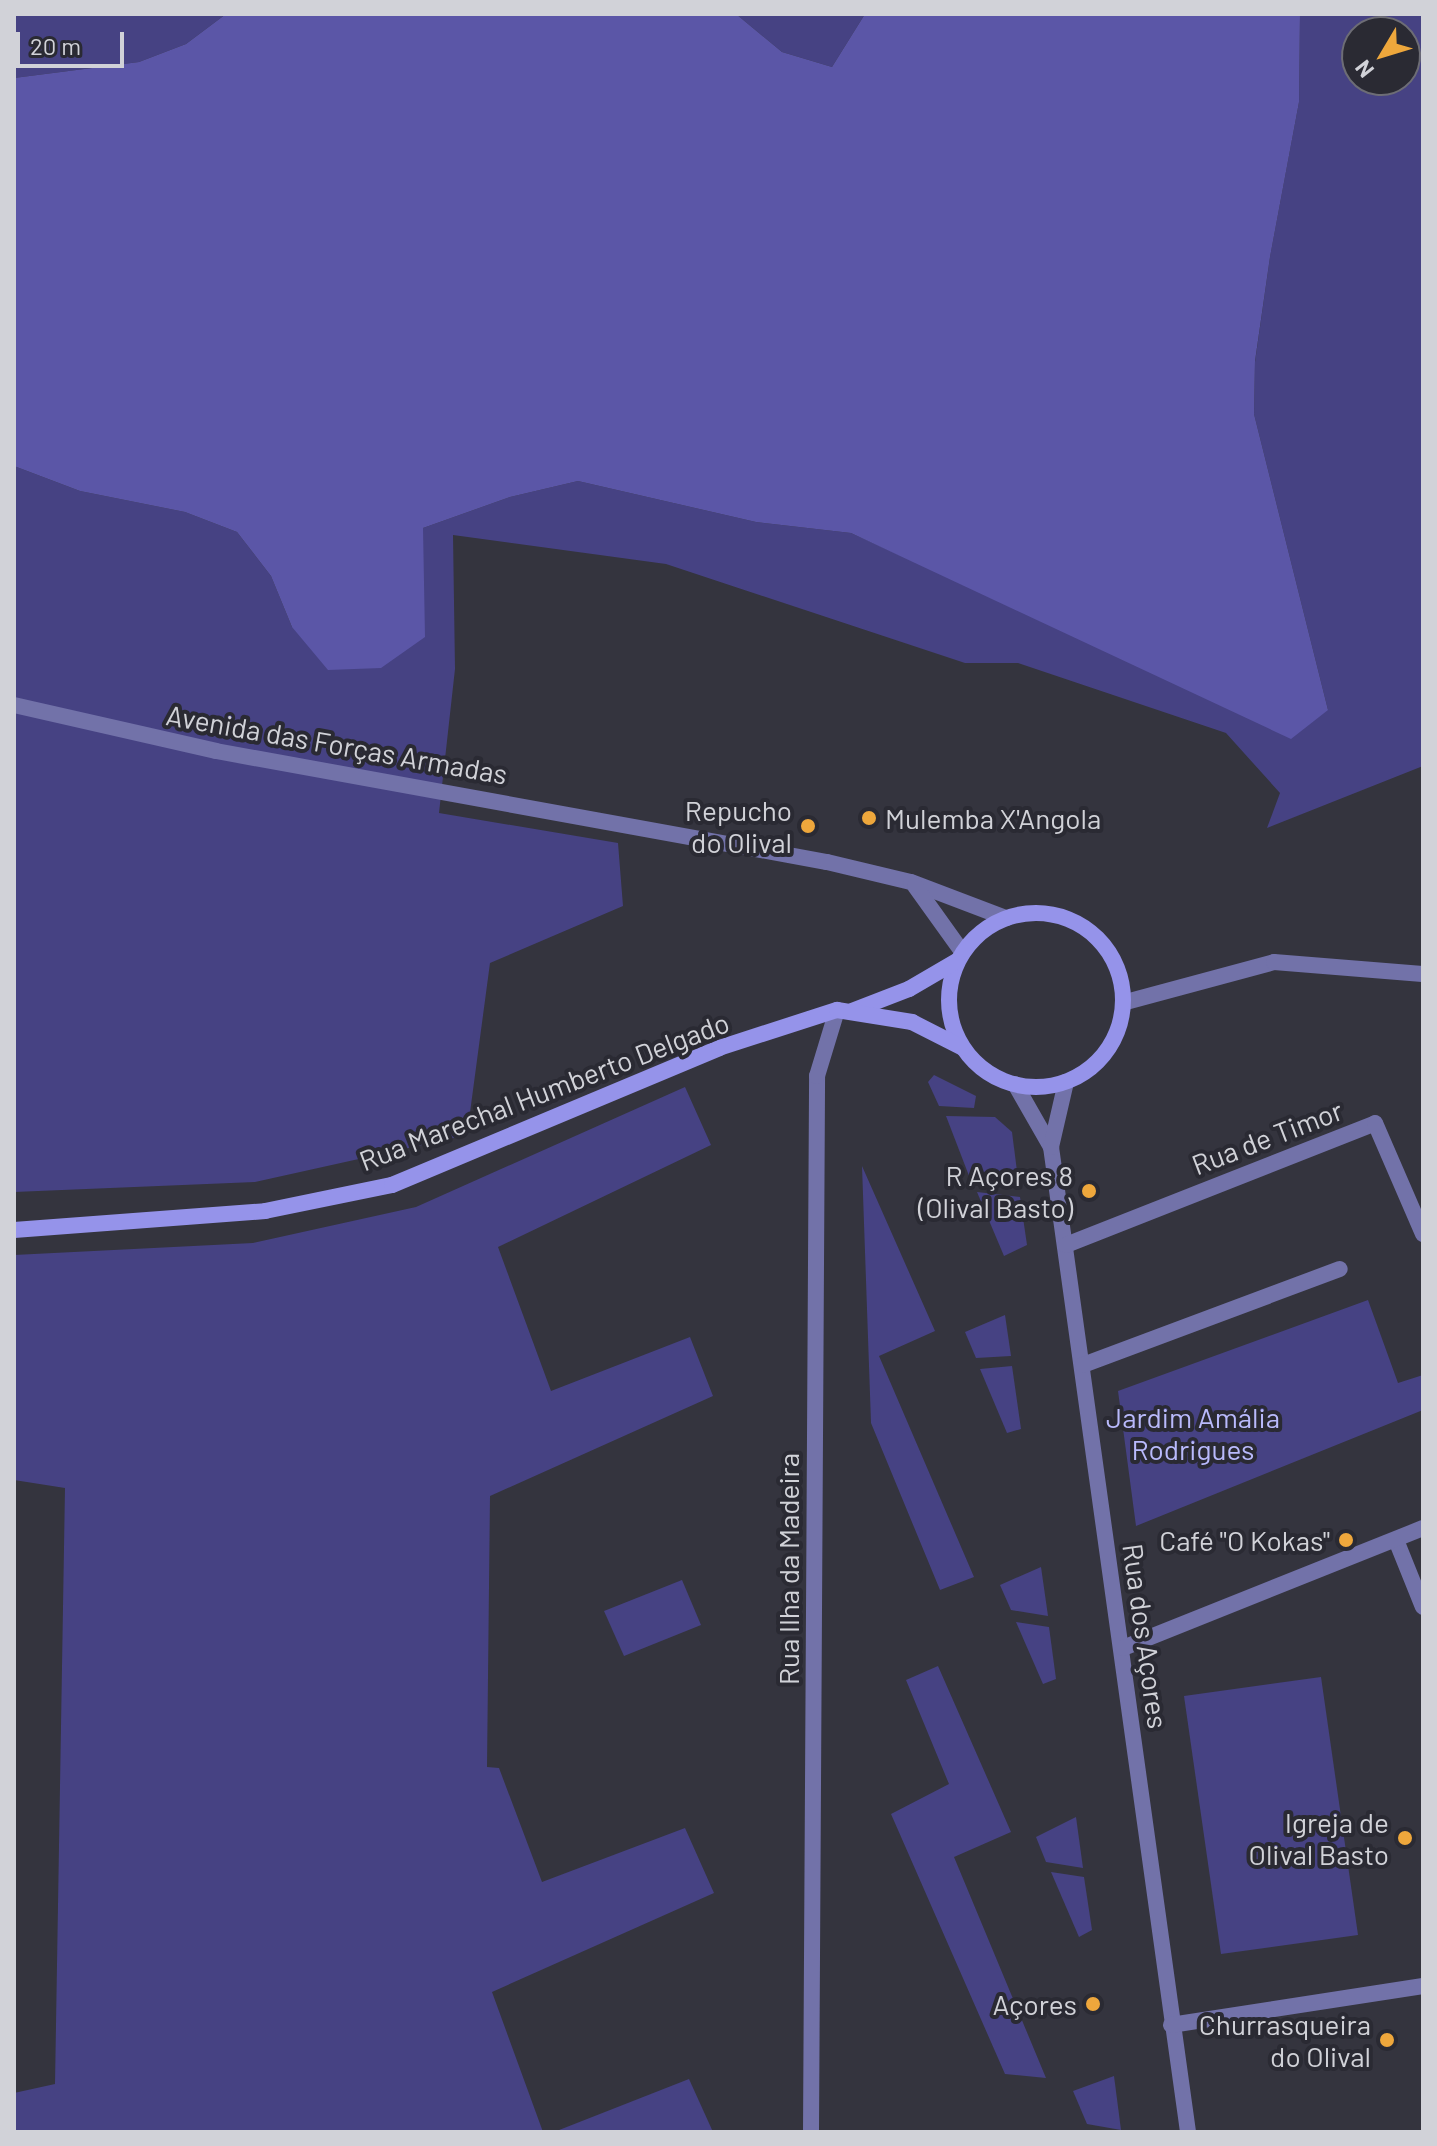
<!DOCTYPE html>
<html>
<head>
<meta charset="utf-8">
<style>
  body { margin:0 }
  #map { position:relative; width:1437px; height:2146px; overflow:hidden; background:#34343e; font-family:Barlow,sans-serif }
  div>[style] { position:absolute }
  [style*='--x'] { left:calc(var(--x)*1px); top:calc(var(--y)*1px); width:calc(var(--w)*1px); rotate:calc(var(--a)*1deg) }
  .green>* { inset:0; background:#464283 }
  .forest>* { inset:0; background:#5b56a7 }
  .street>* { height:16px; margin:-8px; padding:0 8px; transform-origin:8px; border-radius:8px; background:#7272a9 }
  .secondary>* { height:16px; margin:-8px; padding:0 8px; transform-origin:8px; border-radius:8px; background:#9593ea }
  .secondary>.ring { margin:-8px; padding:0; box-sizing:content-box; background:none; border:16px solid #9593ea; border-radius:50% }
  .dots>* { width:22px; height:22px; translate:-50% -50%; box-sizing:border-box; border:4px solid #2a2a33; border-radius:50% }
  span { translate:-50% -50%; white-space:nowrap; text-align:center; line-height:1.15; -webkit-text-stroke:8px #2a2a33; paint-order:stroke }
  .street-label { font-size:28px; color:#d1d2d8 }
  .poi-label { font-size:28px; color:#d1d2d8 }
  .right { translate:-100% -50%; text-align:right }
  .left { translate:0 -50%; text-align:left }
  .park-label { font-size:28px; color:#b9bafc }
  .frame { position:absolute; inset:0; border:16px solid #d1d2d8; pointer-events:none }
  .north { position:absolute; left:1341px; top:16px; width:80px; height:80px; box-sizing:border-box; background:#2a2a33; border:2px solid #6d6d75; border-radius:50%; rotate:232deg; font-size:22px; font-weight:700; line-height:32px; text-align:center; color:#d1d2d8 }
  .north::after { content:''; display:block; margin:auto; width:28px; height:36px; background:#eea73c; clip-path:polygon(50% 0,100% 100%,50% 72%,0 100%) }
  .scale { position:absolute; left:16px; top:32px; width:108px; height:36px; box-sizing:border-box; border:4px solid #d1d2d8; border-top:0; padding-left:10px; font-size:24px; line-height:28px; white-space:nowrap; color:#d1d2d8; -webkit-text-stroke:6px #2a2a33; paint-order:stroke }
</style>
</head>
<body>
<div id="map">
  <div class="green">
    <div style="clip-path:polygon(14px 14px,226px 14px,186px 44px,139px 62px,14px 78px)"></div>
    <div style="clip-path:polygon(736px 14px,865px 14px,832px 67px,782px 52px)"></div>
    <div style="clip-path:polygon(evenodd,1300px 14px,1423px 14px,1423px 766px,1267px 828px,1280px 793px,1226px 733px,1018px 663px,965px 663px,666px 564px,453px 535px,455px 669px,439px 813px,618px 843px,623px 906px,490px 963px,467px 1135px,255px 1182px,14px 1192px,14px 466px,80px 491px,185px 512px,237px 532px,271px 576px,292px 627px,422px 561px,423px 528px,510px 497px,578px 481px,756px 522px,851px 533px,968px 586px,1328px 710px,1254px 414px,1255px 362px,1270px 257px,1299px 102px,1300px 14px,1357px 32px,1405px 32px,1405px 80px,1357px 80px,1357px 32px)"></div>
    <div style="clip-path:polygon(934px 1075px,976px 1096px,974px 1108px,939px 1106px,928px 1082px)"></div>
    <div style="clip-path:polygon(685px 1087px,711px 1145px,498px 1247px,551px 1391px,690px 1337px,713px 1396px,490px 1496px,487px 1767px,499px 1768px,542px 1882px,685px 1828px,714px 1893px,492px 1992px,543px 2132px,14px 2132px,14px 2093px,55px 2084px,65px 1488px,14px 1480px,14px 1255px,253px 1243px,416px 1207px)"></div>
    <div style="clip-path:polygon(946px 1116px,995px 1117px,1012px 1132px,1019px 1187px,971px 1181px)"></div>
    <div style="clip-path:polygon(862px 1166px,935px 1331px,879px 1356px,974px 1577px,940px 1590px,871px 1423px)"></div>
    <div style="clip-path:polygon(977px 1192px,1020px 1197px,1027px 1245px,1004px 1256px)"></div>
    <div style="clip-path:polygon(1368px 1300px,1398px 1383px,1423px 1375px,1423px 1410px,1136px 1526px,1118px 1391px)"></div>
    <div style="clip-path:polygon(1005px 1315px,1011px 1356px,976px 1358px,965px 1332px)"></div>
    <div style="clip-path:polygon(1012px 1366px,1021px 1429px,1007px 1433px,980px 1369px)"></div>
    <div style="clip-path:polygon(1041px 1567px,1048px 1616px,1011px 1610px,1000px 1585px)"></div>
    <div style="clip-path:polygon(682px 1580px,701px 1625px,624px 1656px,604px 1611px)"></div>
    <div style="clip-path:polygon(1016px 1622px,1049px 1627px,1056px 1679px,1043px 1684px)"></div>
    <div style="clip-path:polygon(938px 1666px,1011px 1832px,954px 1857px,1046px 2078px,1005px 2074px,891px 1814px,949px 1784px,906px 1680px)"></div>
    <div style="clip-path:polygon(1321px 1677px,1358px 1935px,1221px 1954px,1184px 1696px)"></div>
    <div style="clip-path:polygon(1076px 1817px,1083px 1868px,1046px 1862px,1036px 1837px)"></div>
    <div style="clip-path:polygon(1051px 1872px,1084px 1877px,1092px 1930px,1079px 1937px)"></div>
    <div style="clip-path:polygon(1114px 2076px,1121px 2130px,1087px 2124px,1073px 2091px)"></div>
    <div style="clip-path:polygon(689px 2079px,713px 2132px,554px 2132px)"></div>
  </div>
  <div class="forest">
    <div style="clip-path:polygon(226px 14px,736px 14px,782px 52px,832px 67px,865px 14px,1300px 14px,1299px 102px,1270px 257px,1255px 361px,1254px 414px,1328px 710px,1291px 739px,851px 533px,756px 522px,578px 481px,510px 497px,423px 528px,425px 637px,381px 668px,328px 670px,292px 627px,271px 576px,237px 532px,185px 512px,80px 491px,14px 466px,14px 78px,139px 62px,186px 44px)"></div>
  </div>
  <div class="street">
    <div style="--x:14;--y:705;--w:207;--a:12.8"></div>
    <div style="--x:216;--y:751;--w:621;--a:10.3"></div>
    <div style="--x:827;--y:862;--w:86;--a:13.4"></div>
    <div style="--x:911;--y:882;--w:102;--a:20.8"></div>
    <div style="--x:915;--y:886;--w:82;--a:54.4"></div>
    <div style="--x:1126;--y:1002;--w:153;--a:-15.1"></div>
    <div style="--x:1274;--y:962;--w:149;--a:4.6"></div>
    <div style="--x:1015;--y:1084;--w:73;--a:60.3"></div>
    <div style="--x:1051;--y:1147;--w:994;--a:82.08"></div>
    <div style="--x:1051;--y:1147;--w:67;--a:-77"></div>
    <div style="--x:1066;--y:1245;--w:332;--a:-21.5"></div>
    <div style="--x:1375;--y:1123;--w:121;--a:66.6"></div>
    <div style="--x:1083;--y:1365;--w:274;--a:-20.5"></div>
    <div style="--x:1396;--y:1540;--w:72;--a:68.1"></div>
    <div style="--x:1123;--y:1648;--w:323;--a:-21.8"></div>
    <div style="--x:1171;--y:2025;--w:255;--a:-8.8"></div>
    <div style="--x:811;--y:2132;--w:1056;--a:-89.67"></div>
    <div style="--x:817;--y:1076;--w:69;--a:-73.1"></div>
  </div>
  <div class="secondary">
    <div class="ring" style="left:949px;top:913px;width:158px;height:158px"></div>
    <div style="--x:852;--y:1011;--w:61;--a:-21.1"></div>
    <div style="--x:909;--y:989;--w:56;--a:-30.3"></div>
    <div style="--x:14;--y:1230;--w:252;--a:-4.3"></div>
    <div style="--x:265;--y:1211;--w:130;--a:-11.6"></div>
    <div style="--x:392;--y:1185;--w:355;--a:-22.7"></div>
    <div style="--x:719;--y:1048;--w:124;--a:-17.9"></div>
    <div style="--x:837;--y:1010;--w:76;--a:9.1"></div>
    <div style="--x:912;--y:1022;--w:57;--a:27"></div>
  </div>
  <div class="dots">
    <div style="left:869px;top:818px;background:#eea73c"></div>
    <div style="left:808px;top:826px;background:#eea73c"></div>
    <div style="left:1089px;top:1191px;background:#eea73c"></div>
    <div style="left:1346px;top:1540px;background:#eea73c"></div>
    <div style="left:1405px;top:1838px;background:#eea73c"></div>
    <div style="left:1093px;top:2004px;background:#eea73c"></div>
    <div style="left:1387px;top:2040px;background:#eea73c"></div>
  </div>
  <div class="street-label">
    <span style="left:337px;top:744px;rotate:10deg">Avenida das Forças Armadas</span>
    <span style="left:544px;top:1091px;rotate:-21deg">Rua Marechal Humberto Delgado</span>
    <span style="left:1267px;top:1137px;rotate:-21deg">Rua de Timor</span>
    <span style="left:788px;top:1569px;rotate:-90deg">Rua Ilha da Madeira</span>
    <span style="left:1146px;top:1636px;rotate:82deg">Rua dos Açores</span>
  </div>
  <div class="poi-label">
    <span class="right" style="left:792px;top:826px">Repucho<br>do Olival</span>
    <span class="left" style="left:885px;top:818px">Mulemba X'Angola</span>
    <span class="right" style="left:1073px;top:1191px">R Açores 8<br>(Olival Basto)</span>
    <span class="right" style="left:1330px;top:1540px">Café "O Kokas"</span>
    <span class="right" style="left:1389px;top:1838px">Igreja de<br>Olival Basto</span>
    <span class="right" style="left:1077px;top:2004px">Açores</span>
    <span class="right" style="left:1371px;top:2040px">Churrasqueira<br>do Olival</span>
  </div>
  <div class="park-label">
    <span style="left:1193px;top:1433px">Jardim Amália<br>Rodrigues</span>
  </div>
  <div class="frame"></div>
  <div class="north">N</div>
  <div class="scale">20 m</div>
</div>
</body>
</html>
